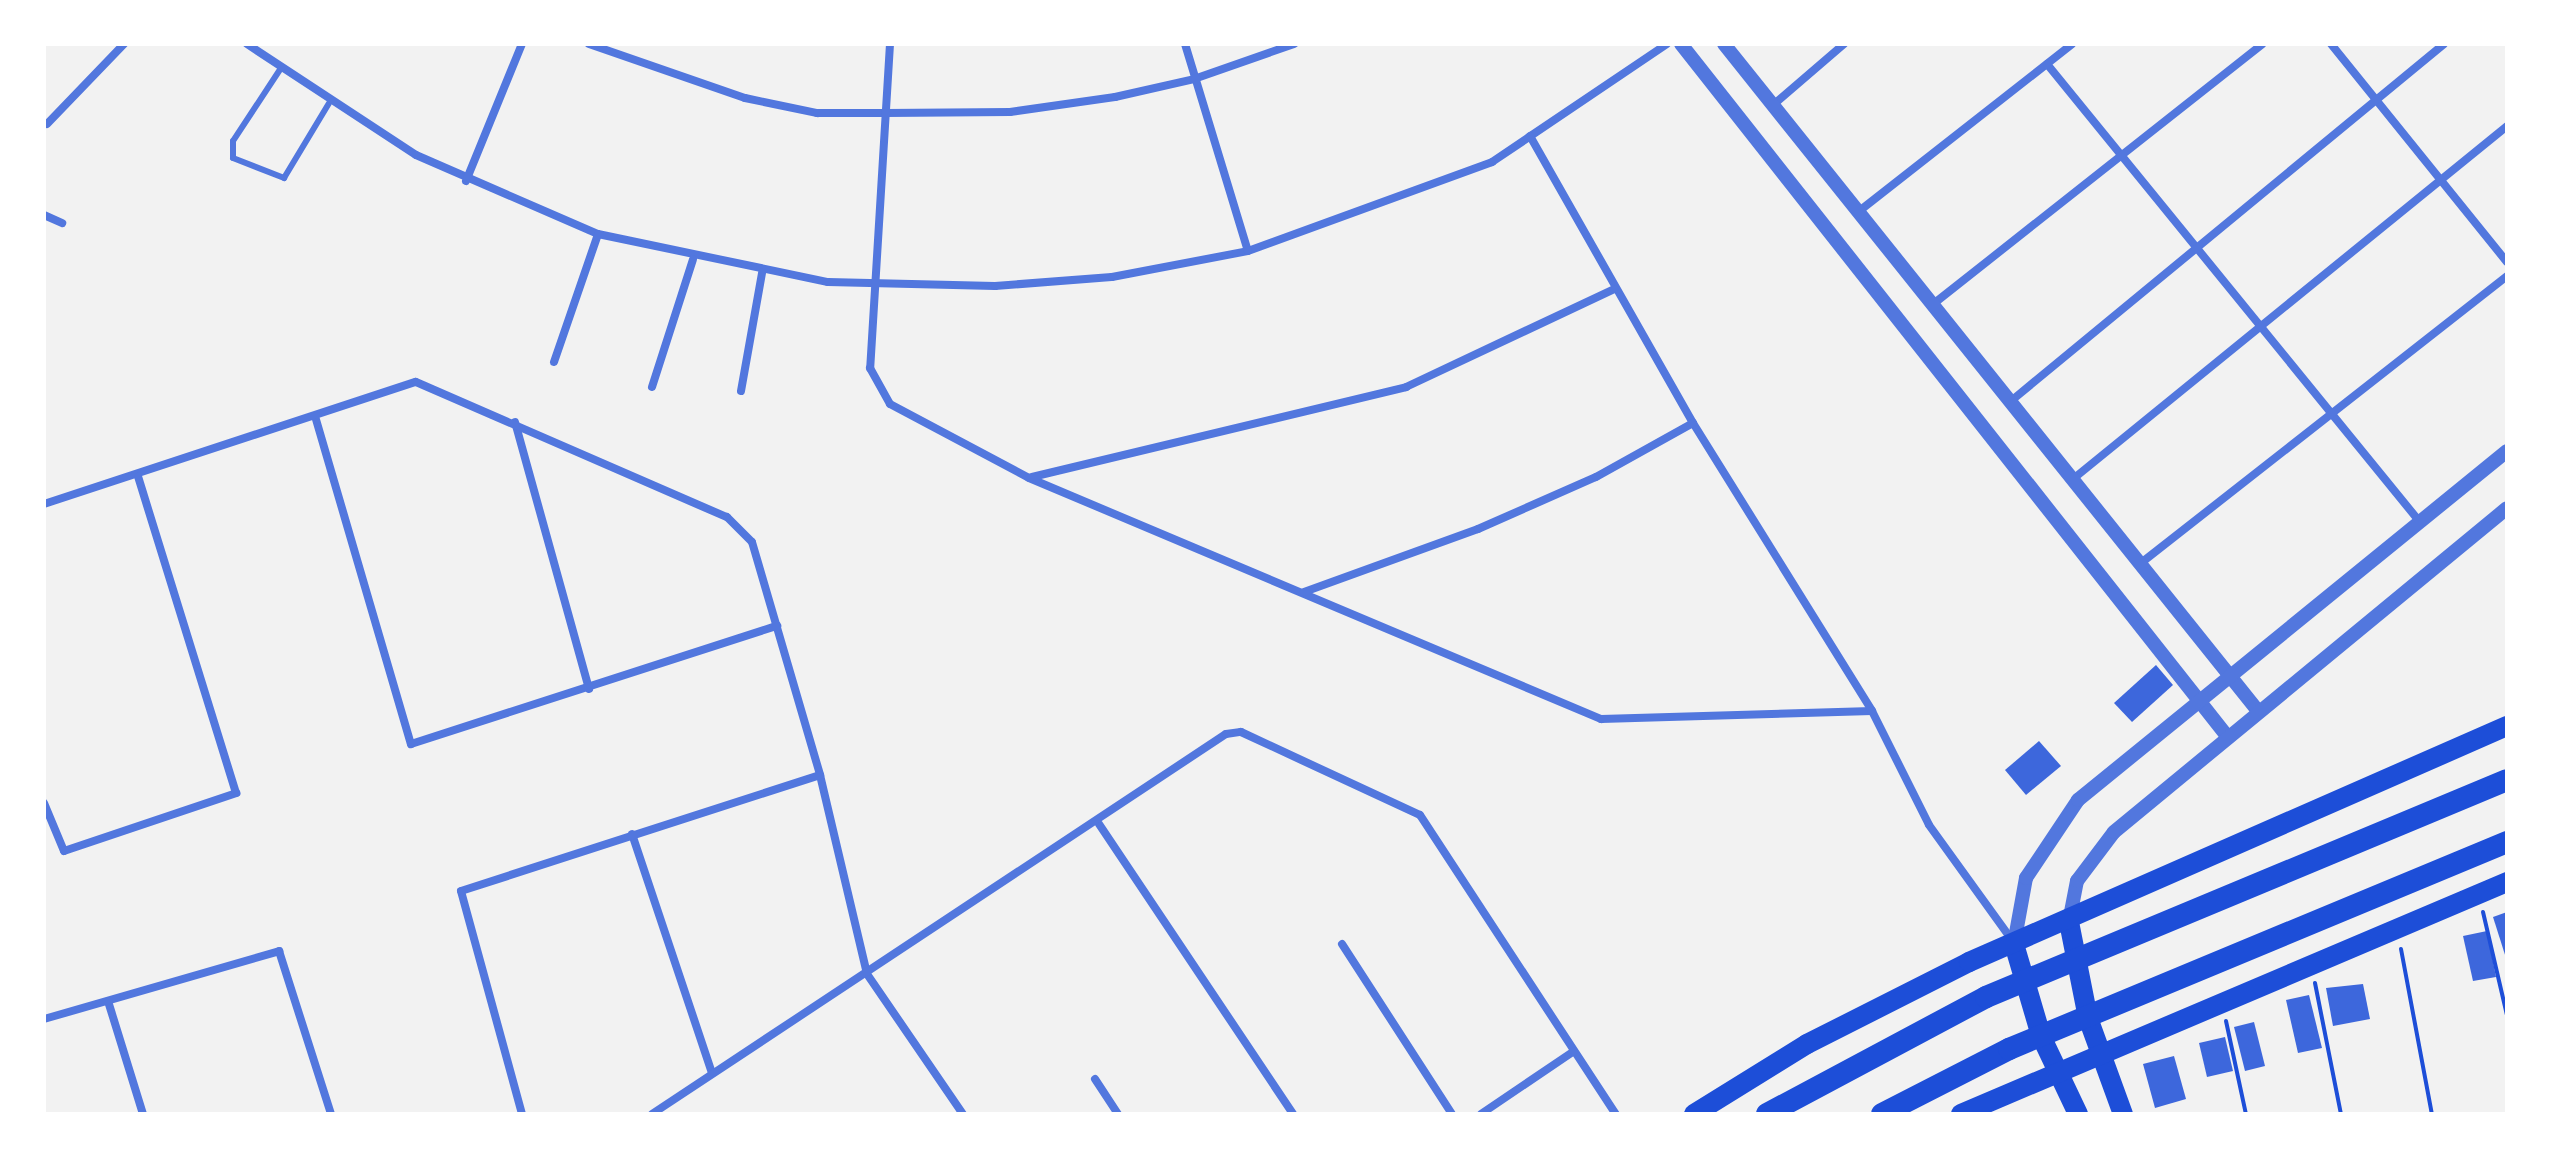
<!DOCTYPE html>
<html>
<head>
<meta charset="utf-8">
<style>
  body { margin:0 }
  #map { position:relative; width:2551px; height:1158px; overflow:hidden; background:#f2f2f2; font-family:Inter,sans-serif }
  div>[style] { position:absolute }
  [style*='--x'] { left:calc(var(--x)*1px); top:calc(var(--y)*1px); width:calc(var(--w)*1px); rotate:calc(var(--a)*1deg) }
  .building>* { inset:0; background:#3d67dc }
  .path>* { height:4px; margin:-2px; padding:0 2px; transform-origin:2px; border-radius:2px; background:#1d4ed8 }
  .service>* { height:6px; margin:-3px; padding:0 3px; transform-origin:3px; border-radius:3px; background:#5277de }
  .minor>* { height:8px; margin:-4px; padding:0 4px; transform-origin:4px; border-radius:4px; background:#5277de }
  .tertiary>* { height:14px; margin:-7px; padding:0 7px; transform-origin:7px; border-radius:7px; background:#5277de }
  .primary>* { height:20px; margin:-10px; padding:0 10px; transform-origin:10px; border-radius:10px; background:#1d4ed8 }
  .trunk>* { height:22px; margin:-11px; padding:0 11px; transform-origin:11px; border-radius:11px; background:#1d4ed8 }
  span { translate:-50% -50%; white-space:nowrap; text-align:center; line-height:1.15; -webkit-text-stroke:8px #fff; paint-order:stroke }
  .frame { position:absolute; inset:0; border:46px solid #fff; pointer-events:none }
</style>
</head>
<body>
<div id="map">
  <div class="building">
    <div style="clip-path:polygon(2156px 665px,2173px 685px,2132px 722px,2114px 703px)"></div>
    <div style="clip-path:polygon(2039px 741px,2061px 766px,2026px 795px,2005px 770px)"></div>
    <div style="clip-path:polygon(2507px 912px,2507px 958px,2506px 958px,2493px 917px)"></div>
    <div style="clip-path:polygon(2487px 931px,2496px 977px,2473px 981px,2463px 936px)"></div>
    <div style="clip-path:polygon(2363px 984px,2370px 1019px,2333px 1026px,2326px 988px)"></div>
    <div style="clip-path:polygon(2309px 995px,2322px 1048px,2298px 1053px,2286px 1000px)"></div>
    <div style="clip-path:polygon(2254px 1022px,2265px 1066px,2245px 1071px,2234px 1027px)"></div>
    <div style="clip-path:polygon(2225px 1037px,2233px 1071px,2207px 1077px,2199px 1043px)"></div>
    <div style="clip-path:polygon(2174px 1056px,2186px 1099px,2155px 1108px,2143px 1064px)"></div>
  </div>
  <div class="path">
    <div style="--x:2483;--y:912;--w:106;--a:76.9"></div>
    <div style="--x:2401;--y:949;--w:168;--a:79.4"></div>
    <div style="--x:2315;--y:983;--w:134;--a:78.8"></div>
    <div style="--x:2226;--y:1021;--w:95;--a:77.9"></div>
  </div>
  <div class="service">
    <div style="--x:281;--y:68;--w:87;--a:123.3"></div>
    <div style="--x:233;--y:141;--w:17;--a:90"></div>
    <div style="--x:233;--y:158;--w:55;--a:21.4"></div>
    <div style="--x:284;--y:178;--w:87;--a:-59"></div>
  </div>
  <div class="minor">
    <div style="--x:247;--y:44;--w:202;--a:33.3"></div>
    <div style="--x:416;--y:155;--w:198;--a:23.5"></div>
    <div style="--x:598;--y:234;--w:235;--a:11.8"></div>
    <div style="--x:828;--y:282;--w:167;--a:1.4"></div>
    <div style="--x:995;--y:286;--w:117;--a:-4.4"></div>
    <div style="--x:1112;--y:277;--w:138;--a:-10.8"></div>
    <div style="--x:1248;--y:251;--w:260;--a:-20"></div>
    <div style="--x:1492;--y:162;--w:211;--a:-34"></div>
    <div style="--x:589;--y:44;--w:165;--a:19.1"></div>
    <div style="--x:745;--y:98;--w:74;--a:11.8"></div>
    <div style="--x:817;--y:113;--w:69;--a:0"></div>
    <div style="--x:886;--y:113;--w:124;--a:-0.5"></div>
    <div style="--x:1010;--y:112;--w:106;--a:-8.1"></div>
    <div style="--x:1115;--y:97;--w:81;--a:-12.8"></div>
    <div style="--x:1194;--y:79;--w:106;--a:-19.3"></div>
    <div style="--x:890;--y:44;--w:325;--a:93.5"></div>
    <div style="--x:870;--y:368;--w:41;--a:60.9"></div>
    <div style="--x:890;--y:404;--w:157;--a:28"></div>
    <div style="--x:1029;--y:478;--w:621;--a:22.85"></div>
    <div style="--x:1601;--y:719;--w:271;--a:-1.7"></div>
    <div style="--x:1185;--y:44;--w:216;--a:73.1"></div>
    <div style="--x:2331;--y:44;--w:280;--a:51.1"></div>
    <div style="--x:2047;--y:64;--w:589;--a:50.85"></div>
    <div style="--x:1773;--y:105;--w:94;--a:-40.7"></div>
    <div style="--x:47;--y:124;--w:111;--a:-46.1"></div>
    <div style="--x:1530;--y:136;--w:330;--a:60.4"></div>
    <div style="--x:1693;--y:423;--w:339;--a:58.1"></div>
    <div style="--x:1872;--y:711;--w:127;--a:63.4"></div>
    <div style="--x:1929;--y:825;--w:145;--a:54.2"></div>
    <div style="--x:466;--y:181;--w:148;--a:-67.8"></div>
    <div style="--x:1858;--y:212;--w:272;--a:-38.1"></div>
    <div style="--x:44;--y:215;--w:20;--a:24"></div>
    <div style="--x:1932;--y:305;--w:421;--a:-38.3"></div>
    <div style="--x:554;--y:362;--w:135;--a:-71"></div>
    <div style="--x:652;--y:387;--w:134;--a:-72.2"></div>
    <div style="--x:741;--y:391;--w:120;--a:-79.9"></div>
    <div style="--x:2011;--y:401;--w:561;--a:-39.5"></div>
    <div style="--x:315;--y:416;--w:342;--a:73.7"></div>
    <div style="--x:411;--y:744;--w:385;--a:-17.9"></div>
    <div style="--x:515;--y:422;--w:277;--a:74.5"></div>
    <div style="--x:1032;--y:477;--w:385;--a:-13.5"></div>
    <div style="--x:1406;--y:387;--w:230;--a:-25.2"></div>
    <div style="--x:2073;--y:479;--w:559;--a:-39.12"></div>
    <div style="--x:44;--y:504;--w:391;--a:-18.2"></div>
    <div style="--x:416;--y:382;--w:339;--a:23.5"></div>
    <div style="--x:727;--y:517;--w:35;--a:45"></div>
    <div style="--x:752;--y:542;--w:243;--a:73.7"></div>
    <div style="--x:820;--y:775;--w:204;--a:76.7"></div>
    <div style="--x:867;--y:974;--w:170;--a:55.6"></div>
    <div style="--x:2141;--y:563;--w:465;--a:-38.1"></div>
    <div style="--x:1304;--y:592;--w:185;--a:-19.9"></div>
    <div style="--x:1478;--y:529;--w:129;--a:-23.8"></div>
    <div style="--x:1596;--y:477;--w:111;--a:-29.1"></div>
    <div style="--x:44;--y:803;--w:52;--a:67.4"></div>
    <div style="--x:64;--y:851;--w:182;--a:-18.6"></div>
    <div style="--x:236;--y:793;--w:331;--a:-107.2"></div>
    <div style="--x:1099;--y:824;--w:349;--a:56.2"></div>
    <div style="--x:632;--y:834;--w:252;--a:71.5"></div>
    <div style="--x:1342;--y:944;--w:202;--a:57.1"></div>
    <div style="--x:108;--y:1001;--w:118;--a:72.8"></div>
    <div style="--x:44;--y:1019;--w:245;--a:-16.1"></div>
    <div style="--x:279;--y:951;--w:171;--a:72.3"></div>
    <div style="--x:1095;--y:1079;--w:42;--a:56.7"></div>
    <div style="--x:522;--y:1114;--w:231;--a:-105.3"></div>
    <div style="--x:461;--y:891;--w:377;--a:-17.9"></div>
    <div style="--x:652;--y:1114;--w:688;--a:-33.51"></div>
    <div style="--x:1226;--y:734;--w:15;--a:-8"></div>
    <div style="--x:1241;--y:732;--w:197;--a:24.9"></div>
    <div style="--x:1420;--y:815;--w:358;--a:56.8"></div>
    <div style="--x:1481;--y:1114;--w:112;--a:-34.1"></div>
  </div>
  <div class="tertiary">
    <div style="--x:1681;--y:44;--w:881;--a:51.73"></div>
    <div style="--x:1724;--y:44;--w:854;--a:51.32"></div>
    <div style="--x:2069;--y:922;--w:42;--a:-79"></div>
    <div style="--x:2077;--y:881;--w:61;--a:-52.9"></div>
    <div style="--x:2114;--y:832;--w:509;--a:-39.5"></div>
    <div style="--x:2014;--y:944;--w:67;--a:-79.7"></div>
    <div style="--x:2026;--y:878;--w:94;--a:-56.3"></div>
    <div style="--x:2078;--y:800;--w:553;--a:-39.13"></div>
  </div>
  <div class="primary">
    <div style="--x:2069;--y:922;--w:98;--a:78.8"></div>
    <div style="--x:2088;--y:1018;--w:102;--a:70"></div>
    <div style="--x:2014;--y:944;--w:96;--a:73.6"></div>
    <div style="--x:2041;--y:1036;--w:86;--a:64.6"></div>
    <div style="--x:1694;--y:1114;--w:133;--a:-31.8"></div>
    <div style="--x:1807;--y:1044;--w:182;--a:-26.8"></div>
    <div style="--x:1969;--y:962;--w:587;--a:-23.69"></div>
    <div style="--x:1961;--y:1114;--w:593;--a:-23.02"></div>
  </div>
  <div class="trunk">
    <div style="--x:1767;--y:1114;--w:248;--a:-28.1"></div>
    <div style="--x:1986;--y:997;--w:564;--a:-22.61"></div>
    <div style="--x:1882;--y:1114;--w:143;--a:-27.1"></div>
    <div style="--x:2009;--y:1049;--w:539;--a:-22.57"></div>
  </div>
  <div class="frame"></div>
</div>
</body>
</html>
